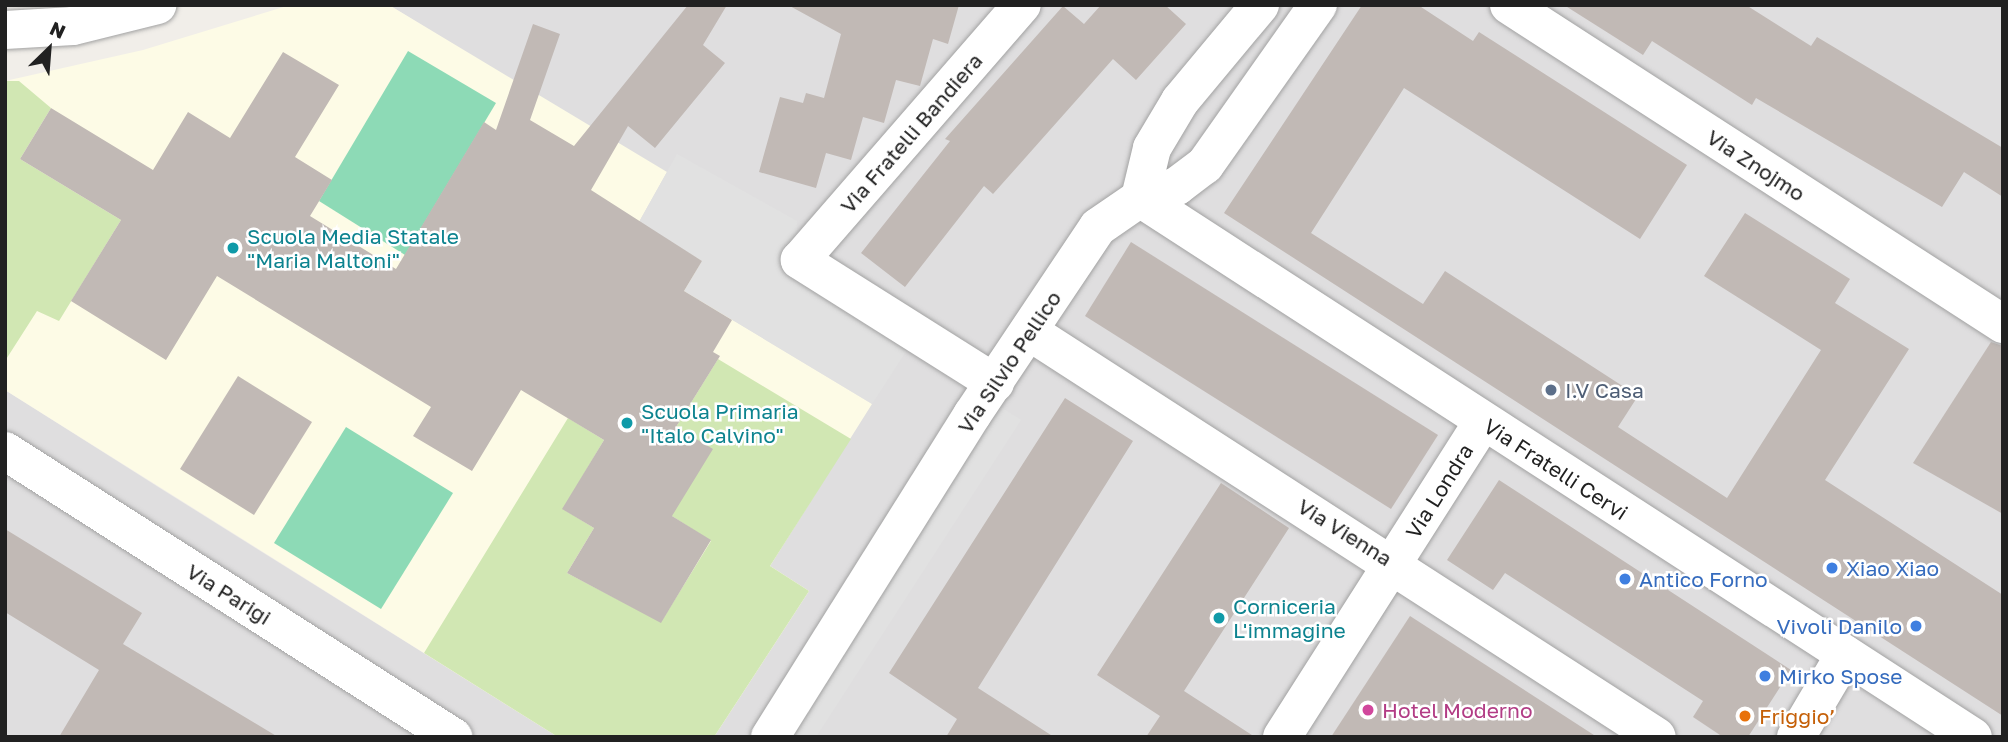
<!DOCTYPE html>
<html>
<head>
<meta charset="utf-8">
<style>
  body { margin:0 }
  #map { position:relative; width:2008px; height:742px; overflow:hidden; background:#f1eee9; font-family:"Golos Text",sans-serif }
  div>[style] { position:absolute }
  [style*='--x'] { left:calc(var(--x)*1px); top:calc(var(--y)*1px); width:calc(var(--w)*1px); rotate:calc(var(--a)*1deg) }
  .residential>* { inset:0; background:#dfdedf }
  .education>* { inset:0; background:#fdfbe6 }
  .grass>* { inset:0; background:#d1e7b3 }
  .pitch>* { inset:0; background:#8ddab6 }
  .parking>* { inset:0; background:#e1e1e1 }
  .building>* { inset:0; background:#c1b9b5 }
  .roads { filter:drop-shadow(0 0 2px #a2a2a2) drop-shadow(0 0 2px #a2a2a2) }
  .minor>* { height:38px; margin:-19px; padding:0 19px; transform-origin:19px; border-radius:19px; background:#fff }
  .dots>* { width:19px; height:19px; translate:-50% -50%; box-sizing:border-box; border:4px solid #fff; border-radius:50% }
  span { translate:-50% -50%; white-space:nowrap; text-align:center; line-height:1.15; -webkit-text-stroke:5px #fff; paint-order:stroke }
  .street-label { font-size:21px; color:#212121 }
  .culture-label { font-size:21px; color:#0d838f }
  .left { translate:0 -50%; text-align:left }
  .service-label { font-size:21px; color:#4e5e75 }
  .shop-label { font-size:21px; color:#366cbe }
  .right { translate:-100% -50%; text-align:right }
  .hotel-label { font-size:21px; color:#b23c85 }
  .food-label { font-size:21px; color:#c56008 }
  .frame { position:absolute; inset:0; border:7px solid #212121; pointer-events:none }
  .north { position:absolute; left:14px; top:14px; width:70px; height:70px; -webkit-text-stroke:5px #fff; paint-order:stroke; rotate:25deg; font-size:19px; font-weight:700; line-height:28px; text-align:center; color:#212121 }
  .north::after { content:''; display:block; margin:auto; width:24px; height:32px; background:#212121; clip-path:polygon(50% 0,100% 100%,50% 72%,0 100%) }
</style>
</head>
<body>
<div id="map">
  <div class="residential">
    <div style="clip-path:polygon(389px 5px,2003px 5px,2003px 737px,714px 737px,809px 591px,770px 566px,872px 403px,732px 320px,513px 81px)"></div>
    <div style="clip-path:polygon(5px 390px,163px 490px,558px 737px,5px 737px)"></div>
  </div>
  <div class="education">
    <div style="clip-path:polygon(290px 5px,389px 5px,667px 172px,639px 222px,702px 261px,685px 291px,872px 404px,770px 566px,809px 591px,714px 737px,558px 737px,5px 390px,5px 81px,143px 50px)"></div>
  </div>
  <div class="grass">
    <div style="clip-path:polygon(5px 81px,19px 81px,51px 108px,20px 159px,121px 220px,59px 321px,37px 311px,5px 361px)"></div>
    <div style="clip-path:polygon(718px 359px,851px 439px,770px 566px,809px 591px,714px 737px,558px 737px,424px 653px,568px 418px,604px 440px,563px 509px,594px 528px,567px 573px,661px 622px,711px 541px,672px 516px,676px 427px)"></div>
  </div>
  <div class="pitch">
    <div style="clip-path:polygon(408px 51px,496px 103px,405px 255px,319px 201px)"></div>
    <div style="clip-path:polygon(346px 427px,453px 493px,381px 609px,274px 543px)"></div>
  </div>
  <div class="parking">
    <div style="clip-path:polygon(677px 154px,797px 221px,796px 271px,912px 342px,872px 404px,684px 291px,702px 261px,639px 222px)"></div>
    <div style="clip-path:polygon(996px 404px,1021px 420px,816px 737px,780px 737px)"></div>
  </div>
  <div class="building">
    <div style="clip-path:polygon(688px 5px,727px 5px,703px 45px,725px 63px,655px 148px,628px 126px,591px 190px,702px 261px,684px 291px,732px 320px,713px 352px,720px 356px,676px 427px,713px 449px,672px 516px,711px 540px,661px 623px,567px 573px,594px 528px,562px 509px,604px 440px,521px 390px,472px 471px,413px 436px,431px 407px,217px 276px,166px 360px,71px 301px,121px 220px,20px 159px,51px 108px,153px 170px,188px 112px,230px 138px,283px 52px,339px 85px,295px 157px,332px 180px,310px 216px,396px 269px,484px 122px,496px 130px,533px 24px,560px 34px,530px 120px,574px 146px)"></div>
    <div style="clip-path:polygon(788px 5px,959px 5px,948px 44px,933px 39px,920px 86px,896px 80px,884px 123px,863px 117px,851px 160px,826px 153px,816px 188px,759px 172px,780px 97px,803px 103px,806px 93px,824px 98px,841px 34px)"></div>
    <div style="clip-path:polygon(1101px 5px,1165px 5px,1186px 24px,1136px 80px,1113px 59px,993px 194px,984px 186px,905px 287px,861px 253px,950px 141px,945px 139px,1063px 6px,1084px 24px)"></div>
    <div style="clip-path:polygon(1362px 5px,1418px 5px,1473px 41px,1479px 32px,1687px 165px,1640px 239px,1404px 88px,1311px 233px,1423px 304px,1445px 271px,1638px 396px,1618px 427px,1727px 498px,1821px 350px,1704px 276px,1745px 213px,1850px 279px,1835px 303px,1909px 349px,1825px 480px,2003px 595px,2003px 716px,1224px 213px)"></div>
    <div style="clip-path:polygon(1564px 5px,1746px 5px,1811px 46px,1817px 37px,2003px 148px,2003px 197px,1964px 172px,1942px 207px,1756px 98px,1752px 105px,1652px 41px,1643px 55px)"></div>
    <div style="clip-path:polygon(1131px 242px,1438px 435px,1391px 509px,1085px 316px)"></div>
    <div style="clip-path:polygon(1991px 342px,2003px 346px,2003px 514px,1913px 463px)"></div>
    <div style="clip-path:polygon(238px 376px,312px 422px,254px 515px,180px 469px)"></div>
    <div style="clip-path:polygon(1065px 398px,1133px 441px,978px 688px,1054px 737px,946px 737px,957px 719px,889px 673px)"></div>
    <div style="clip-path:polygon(1499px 480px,1791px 670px,1748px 737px,1723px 737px,1693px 717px,1703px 701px,1505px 573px,1493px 590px,1447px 560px)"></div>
    <div style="clip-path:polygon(1221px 483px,1289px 528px,1184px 691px,1255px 737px,1146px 737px,1160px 716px,1097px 675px)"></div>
    <div style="clip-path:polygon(5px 529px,142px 613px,123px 644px,278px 737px,59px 737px,99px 670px,5px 612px)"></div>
    <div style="clip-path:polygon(1410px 616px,1597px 737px,1331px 737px)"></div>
  </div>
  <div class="roads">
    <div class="minor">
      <div style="--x:1509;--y:5;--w:588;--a:32.85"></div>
      <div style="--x:5;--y:30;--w:68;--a:-3.4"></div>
      <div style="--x:73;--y:26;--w:87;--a:-14"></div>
      <div style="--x:1140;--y:198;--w:992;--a:32.91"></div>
      <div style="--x:1140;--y:198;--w:51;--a:-76.5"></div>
      <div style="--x:1152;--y:148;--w:55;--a:-59.2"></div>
      <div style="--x:1180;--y:101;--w:125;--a:-50.2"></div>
      <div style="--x:1030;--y:332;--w:746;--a:32.86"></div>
      <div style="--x:995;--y:383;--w:231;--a:-147.8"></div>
      <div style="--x:800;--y:260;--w:338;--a:-49"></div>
      <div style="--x:5;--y:451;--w:532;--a:32.55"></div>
      <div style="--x:770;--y:737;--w:380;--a:-57.9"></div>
      <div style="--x:972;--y:415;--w:226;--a:-56.2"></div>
      <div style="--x:1098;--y:227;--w:51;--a:-34.6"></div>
      <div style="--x:1140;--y:198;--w:39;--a:-18"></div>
      <div style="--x:1177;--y:186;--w:35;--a:-37"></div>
      <div style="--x:1205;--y:165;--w:196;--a:-54.8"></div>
      <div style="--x:1282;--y:737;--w:374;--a:-57.5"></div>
      <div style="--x:1796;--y:737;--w:96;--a:-59.4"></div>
    </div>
  </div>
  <div class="dots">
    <div style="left:233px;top:248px;background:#0f9aa8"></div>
    <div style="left:1551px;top:390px;background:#5c6f8a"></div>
    <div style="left:627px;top:423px;background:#0f9aa8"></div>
    <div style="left:1832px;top:568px;background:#3f7fe0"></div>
    <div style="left:1625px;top:579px;background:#3f7fe0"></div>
    <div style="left:1219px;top:618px;background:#0f9aa8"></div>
    <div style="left:1916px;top:626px;background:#3f7fe0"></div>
    <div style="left:1765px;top:676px;background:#3f7fe0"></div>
    <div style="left:1368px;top:710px;background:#d1479c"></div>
    <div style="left:1745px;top:716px;background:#e8710a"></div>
  </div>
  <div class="street-label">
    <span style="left:911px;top:133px;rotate:-49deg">Via Fratelli Bandiera</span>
    <span style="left:1756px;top:165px;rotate:33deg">Via Znojmo</span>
    <span style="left:1009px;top:362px;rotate:-56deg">Via Silvio Pellico</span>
    <span style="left:1556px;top:469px;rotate:33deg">Via Fratelli Cervi</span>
    <span style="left:1439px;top:491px;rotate:-58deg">Via Londra</span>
    <span style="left:1345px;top:532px;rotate:32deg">Via Vienna</span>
    <span style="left:229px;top:594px;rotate:32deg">Via Parigi</span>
  </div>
  <div class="culture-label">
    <span class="left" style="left:247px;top:248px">Scuola Media Statale<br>"Maria Maltoni"</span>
    <span class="left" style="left:641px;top:423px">Scuola Primaria<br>"Italo Calvino"</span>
    <span class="left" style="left:1233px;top:618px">Corniceria<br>L'immagine</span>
  </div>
  <div class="service-label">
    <span class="left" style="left:1565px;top:390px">I.V Casa</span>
  </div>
  <div class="shop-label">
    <span class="left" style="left:1846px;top:568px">Xiao Xiao</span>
    <span class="left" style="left:1639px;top:579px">Antico Forno</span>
    <span class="right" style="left:1902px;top:626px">Vivoli Danilo</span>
    <span class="left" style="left:1779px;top:676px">Mirko Spose</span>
  </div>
  <div class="hotel-label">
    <span class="left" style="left:1382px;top:710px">Hotel Moderno</span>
  </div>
  <div class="food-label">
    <span class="left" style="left:1759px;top:716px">Friggio’</span>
  </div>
  <div class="frame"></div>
  <div class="north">N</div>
</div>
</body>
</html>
